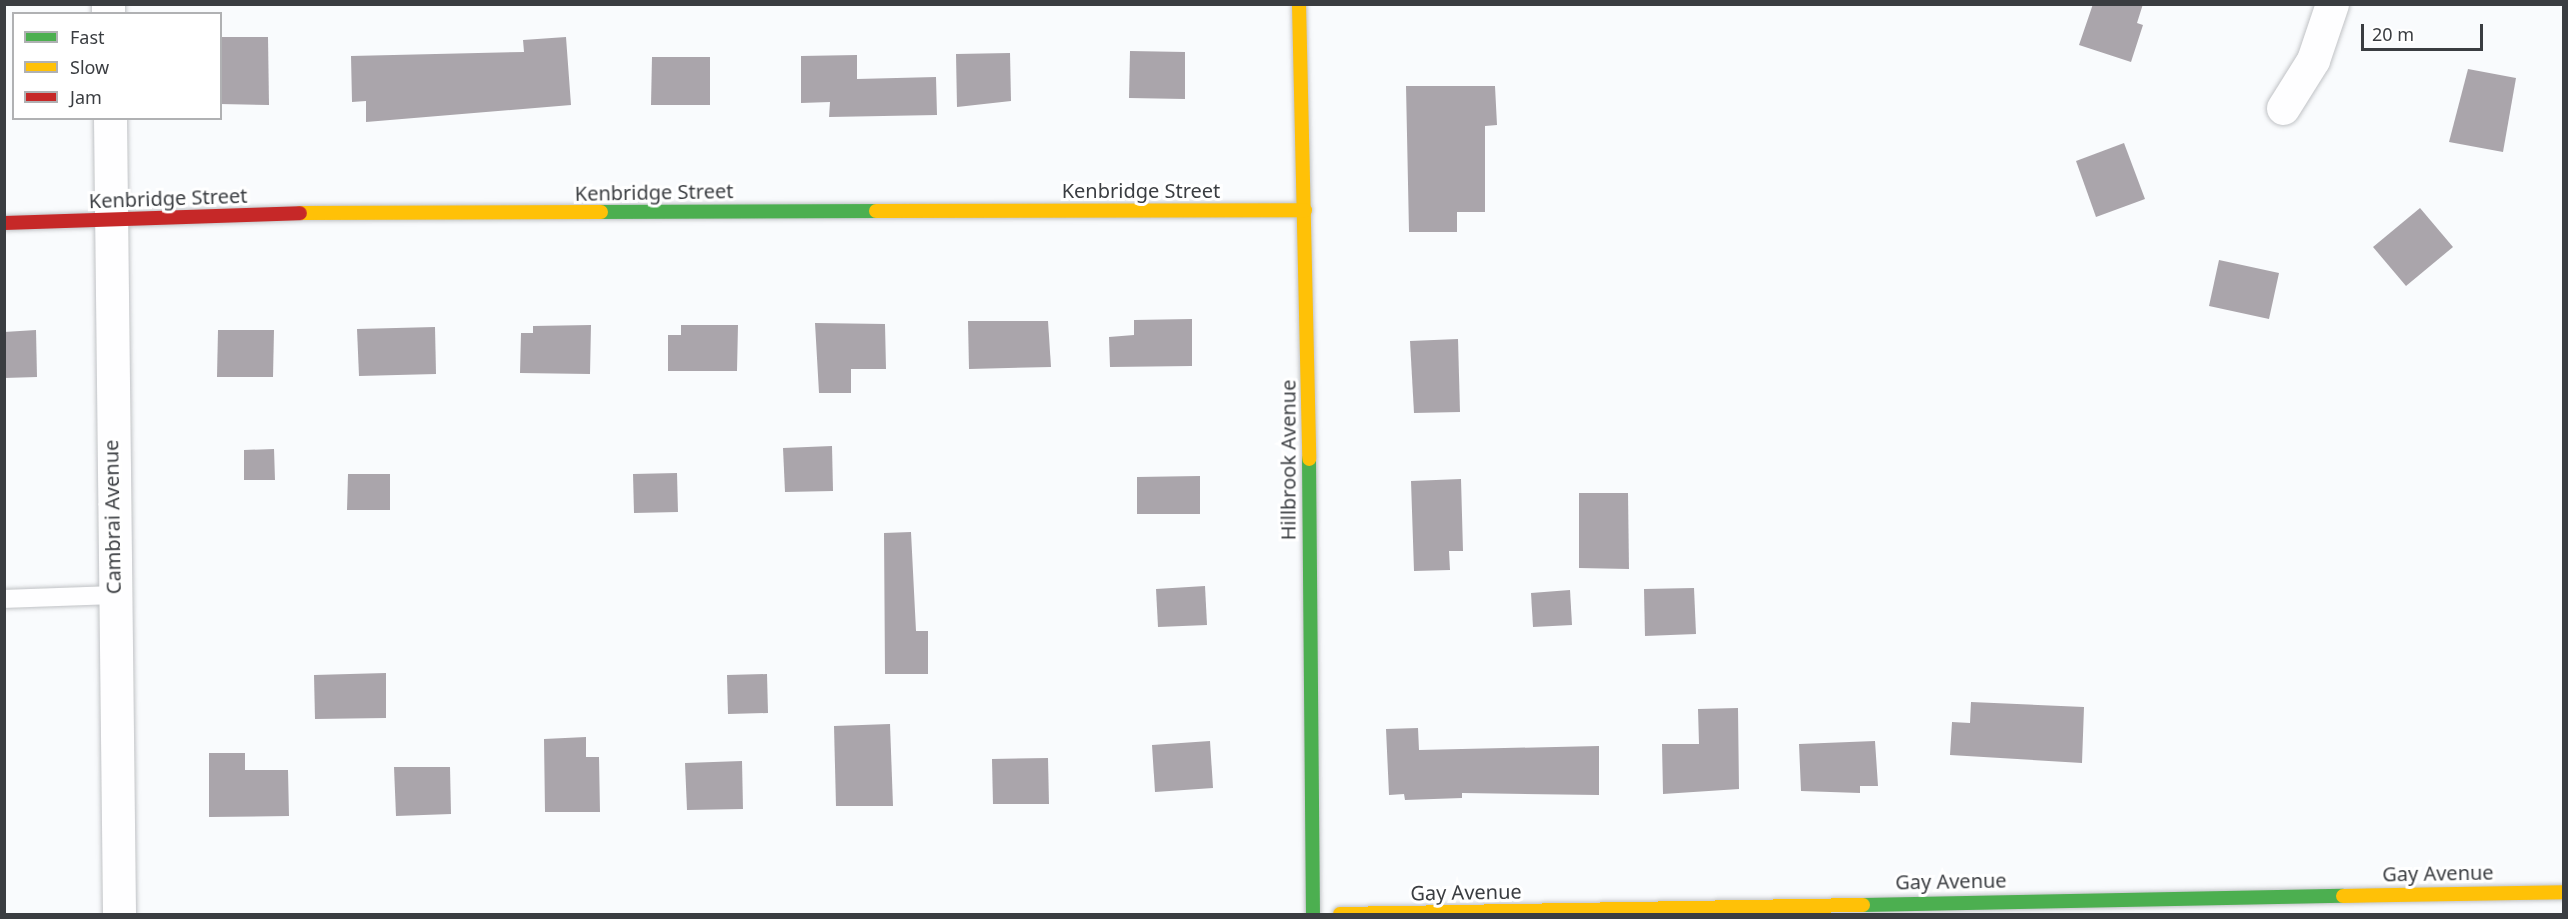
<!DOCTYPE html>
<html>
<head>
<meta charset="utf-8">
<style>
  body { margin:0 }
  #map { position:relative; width:2568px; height:919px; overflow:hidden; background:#f9fbfd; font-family:"Noto Sans",sans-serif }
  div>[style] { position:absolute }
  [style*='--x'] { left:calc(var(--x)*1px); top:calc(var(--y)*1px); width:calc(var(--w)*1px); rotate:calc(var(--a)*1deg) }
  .building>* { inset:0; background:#aaa5ab }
  .roads { filter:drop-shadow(0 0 2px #c0c2c5) drop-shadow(0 0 2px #c0c2c5) }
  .lane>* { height:18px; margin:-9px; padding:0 9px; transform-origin:9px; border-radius:9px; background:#fefeff }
  .street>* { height:33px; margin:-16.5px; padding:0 16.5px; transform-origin:16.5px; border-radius:16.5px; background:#fefeff }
  .fast>* { height:14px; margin:-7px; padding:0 7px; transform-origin:7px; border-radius:7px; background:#4caf50 }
  .slow>* { height:14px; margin:-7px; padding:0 7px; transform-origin:7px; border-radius:7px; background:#ffc107 }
  .jam>* { height:14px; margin:-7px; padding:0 7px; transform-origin:7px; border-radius:7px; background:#c62828 }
  span { translate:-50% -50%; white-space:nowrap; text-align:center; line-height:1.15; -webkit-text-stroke:6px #fff; paint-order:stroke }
  .street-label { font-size:20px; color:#3a3d41 }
  .frame { position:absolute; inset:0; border:6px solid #3a3d41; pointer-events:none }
  .legend { position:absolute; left:12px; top:12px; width:210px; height:108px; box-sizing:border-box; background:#fff; border:2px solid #b0b1b3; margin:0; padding:8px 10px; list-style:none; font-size:18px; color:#3a3d41 }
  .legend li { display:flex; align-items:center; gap:12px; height:30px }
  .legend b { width:30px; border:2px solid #b0b1b3 }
  .scale { position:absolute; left:2361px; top:24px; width:122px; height:27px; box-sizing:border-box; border:3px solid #3a3d41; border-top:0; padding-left:8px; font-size:18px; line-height:21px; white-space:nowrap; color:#3a3d41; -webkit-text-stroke:4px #fff; paint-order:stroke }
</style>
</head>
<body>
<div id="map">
  <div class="building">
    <div style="clip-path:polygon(2093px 4px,2143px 4px,2137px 23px,2143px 25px,2131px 62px,2079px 45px)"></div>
    <div style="clip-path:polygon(221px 37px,268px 37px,269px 105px,220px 104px)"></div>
    <div style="clip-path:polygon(566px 37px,571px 105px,366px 122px,366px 101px,352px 102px,351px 56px,524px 52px,523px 40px)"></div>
    <div style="clip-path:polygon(1130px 51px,1185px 52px,1185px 99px,1129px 98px)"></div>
    <div style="clip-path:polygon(1010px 53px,1011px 101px,957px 107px,956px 54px)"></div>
    <div style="clip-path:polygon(857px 55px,857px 79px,936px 77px,937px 115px,829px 117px,830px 102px,801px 103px,801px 56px)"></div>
    <div style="clip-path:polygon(652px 57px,710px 57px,710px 105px,651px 105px)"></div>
    <div style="clip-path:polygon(2468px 69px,2516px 78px,2503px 152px,2449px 142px)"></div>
    <div style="clip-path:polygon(1406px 86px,1495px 86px,1497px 125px,1485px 126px,1485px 212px,1457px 212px,1457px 232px,1409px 232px)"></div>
    <div style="clip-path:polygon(2124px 143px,2145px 199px,2096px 217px,2076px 161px)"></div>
    <div style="clip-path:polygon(2420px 208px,2453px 247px,2406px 286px,2373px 247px)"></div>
    <div style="clip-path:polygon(2219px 260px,2279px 273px,2269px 319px,2209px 306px)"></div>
    <div style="clip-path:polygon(1192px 319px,1192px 366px,1110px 367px,1109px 337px,1134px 335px,1134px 320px)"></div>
    <div style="clip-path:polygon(968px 321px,1048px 321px,1051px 367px,969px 369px)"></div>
    <div style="clip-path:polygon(815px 323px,885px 324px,886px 369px,851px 369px,851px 393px,819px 393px)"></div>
    <div style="clip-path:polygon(591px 325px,590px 374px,520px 373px,521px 333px,533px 333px,533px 326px)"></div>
    <div style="clip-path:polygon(681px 325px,738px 325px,737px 371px,668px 371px,668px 335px,681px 335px)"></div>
    <div style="clip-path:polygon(435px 327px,436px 374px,359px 376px,357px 329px)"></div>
    <div style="clip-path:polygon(36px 330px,37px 377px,4px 378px,4px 332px)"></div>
    <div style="clip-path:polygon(218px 330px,274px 330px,273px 377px,217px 377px)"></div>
    <div style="clip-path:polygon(1458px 339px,1460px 412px,1414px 413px,1410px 341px)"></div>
    <div style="clip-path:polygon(832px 446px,833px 491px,785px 492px,783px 448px)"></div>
    <div style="clip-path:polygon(274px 449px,275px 480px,244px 480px,244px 450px)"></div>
    <div style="clip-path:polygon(677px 473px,678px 512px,634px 513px,633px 474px)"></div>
    <div style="clip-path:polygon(348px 474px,390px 474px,390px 510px,347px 510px)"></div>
    <div style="clip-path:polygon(1200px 476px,1200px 514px,1137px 514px,1137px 477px)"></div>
    <div style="clip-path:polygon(1461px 479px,1463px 551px,1449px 551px,1450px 570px,1414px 571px,1411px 481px)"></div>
    <div style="clip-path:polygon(1579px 493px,1628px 493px,1629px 569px,1579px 568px)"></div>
    <div style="clip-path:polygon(911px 532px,916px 631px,928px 631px,928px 674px,885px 674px,884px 533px)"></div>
    <div style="clip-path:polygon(1205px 586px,1207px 625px,1158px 627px,1156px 589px)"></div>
    <div style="clip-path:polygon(1694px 588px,1696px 634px,1645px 636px,1644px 589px)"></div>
    <div style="clip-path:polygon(1570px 590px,1572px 625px,1533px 627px,1531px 593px)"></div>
    <div style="clip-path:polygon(386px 673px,386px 718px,315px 719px,314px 675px)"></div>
    <div style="clip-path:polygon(767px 674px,768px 713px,728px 714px,727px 675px)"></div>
    <div style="clip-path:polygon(1971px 702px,2084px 707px,2082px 763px,1950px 755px,1952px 722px,1970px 723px)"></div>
    <div style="clip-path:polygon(1738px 708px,1739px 789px,1663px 794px,1662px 744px,1699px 744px,1698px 709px)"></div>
    <div style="clip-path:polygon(890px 724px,893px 806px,836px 806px,834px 726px)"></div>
    <div style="clip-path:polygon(1418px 728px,1419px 750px,1599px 746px,1599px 795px,1462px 793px,1462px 798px,1405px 800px,1404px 794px,1389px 795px,1386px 729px)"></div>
    <div style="clip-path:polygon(586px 737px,586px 757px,599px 757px,600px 812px,545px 812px,544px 739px)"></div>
    <div style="clip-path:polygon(1210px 741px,1213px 788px,1155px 792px,1152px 745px)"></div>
    <div style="clip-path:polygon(1875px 741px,1878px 786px,1860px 786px,1860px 793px,1801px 791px,1799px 744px)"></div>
    <div style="clip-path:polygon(209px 753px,245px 753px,245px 770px,288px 770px,289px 816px,209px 817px)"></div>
    <div style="clip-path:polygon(1048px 758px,1049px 804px,993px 804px,992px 759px)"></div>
    <div style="clip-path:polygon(742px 761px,743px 809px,687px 810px,685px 763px)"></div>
    <div style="clip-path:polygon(394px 767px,450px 767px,451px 814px,396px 816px)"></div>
  </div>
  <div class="roads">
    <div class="lane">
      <div style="--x:4;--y:599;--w:109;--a:-2.1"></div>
    </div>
    <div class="street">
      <div style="--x:108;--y:4;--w:10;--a:90"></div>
      <div style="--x:2283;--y:108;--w:57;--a:-58"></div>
      <div style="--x:2313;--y:60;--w:59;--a:-71.3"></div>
      <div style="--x:110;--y:118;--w:796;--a:89.35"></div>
    </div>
    <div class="fast">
      <div style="--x:601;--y:212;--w:275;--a:-0.2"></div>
      <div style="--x:1309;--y:459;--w:455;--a:89.5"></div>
      <div style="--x:1863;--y:905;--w:480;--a:-1.1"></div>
    </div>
    <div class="slow">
      <div style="--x:1299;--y:4;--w:455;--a:88.7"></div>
      <div style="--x:876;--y:211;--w:429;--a:-0.1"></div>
      <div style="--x:300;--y:213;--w:301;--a:-0.2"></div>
      <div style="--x:2343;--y:896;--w:221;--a:-1"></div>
      <div style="--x:1340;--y:914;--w:523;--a:-0.99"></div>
    </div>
    <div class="jam">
      <div style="--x:4;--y:223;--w:296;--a:-1.9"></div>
    </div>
  </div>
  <div class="street-label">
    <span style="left:1141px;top:190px">Kenbridge Street</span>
    <span style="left:654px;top:192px;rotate:-1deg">Kenbridge Street</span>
    <span style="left:168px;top:198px;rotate:-2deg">Kenbridge Street</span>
    <span style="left:1288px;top:460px;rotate:-90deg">Hillbrook Avenue</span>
    <span style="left:112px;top:517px;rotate:-91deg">Cambrai Avenue</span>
    <span style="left:2438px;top:873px;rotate:-1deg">Gay Avenue</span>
    <span style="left:1951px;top:881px;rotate:-1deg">Gay Avenue</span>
    <span style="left:1466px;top:892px;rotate:-1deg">Gay Avenue</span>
  </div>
  <div class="frame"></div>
  <ul class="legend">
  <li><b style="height:8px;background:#4caf50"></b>Fast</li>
  <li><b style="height:8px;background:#ffc107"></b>Slow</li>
  <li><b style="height:8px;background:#c62828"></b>Jam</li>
  </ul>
  <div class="scale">20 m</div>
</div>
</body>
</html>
